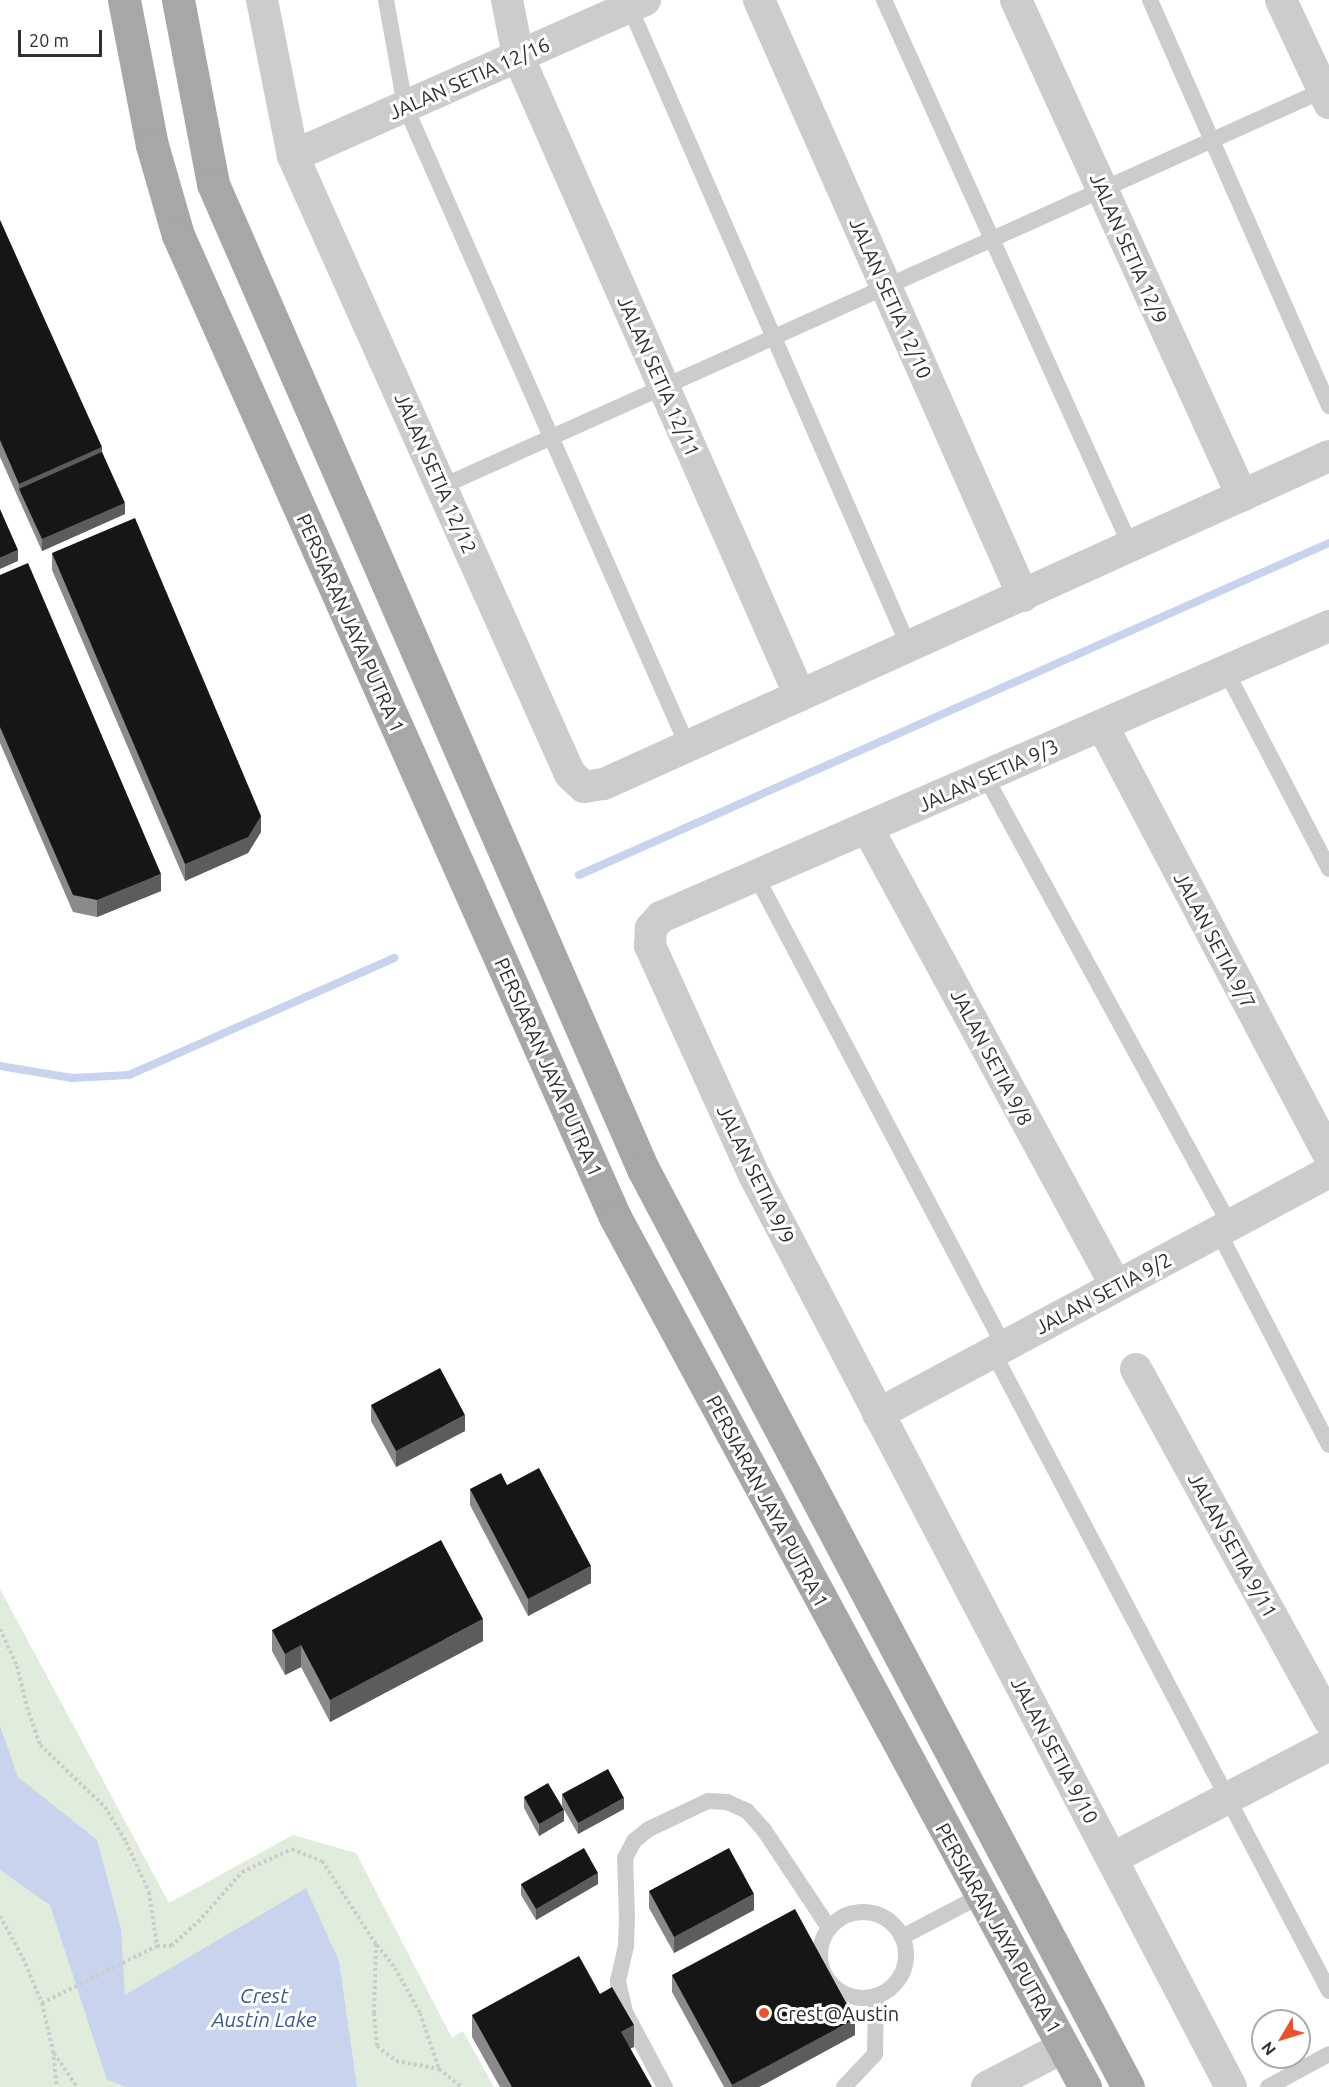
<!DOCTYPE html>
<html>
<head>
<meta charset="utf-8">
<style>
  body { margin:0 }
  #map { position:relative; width:1329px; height:2087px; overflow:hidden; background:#fff; font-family:Ubuntu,sans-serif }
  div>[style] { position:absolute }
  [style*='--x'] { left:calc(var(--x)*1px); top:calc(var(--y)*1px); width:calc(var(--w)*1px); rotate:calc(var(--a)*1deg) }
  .green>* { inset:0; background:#e0ecdc }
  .water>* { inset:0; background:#c8d4ed }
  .stream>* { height:8px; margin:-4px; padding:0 4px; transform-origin:4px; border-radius:4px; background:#c8d4ed }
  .path>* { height:4px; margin-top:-2px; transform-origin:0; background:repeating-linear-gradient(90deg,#ccc 0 3px,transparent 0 6px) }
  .service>* { height:16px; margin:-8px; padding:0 8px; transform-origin:8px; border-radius:8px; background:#ccc }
  .service>.ring { margin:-8px; padding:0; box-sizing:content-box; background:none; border:16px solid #ccc; border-radius:50% }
  .minor>* { height:32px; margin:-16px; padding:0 16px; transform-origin:16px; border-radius:16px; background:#ccc }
  .primary>* { height:33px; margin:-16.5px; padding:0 16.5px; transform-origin:16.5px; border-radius:16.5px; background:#a7a7a7 }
  .wall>* { inset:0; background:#8a8a8a }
  .shaded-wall>* { inset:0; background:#5c5c5c }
  .building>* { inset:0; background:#161616 }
  .dots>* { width:16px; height:16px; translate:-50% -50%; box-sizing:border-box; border:3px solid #fff; border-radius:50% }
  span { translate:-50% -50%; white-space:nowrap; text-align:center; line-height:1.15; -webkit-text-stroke:6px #fff; paint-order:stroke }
  .street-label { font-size:20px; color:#2f2f2f }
  .poi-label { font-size:20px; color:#2f2f2f }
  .left { translate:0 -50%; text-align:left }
  .water-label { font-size:21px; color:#3a5993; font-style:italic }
  .north { position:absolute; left:1251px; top:2009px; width:60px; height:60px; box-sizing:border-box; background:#fff; border:2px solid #acacac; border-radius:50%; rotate:232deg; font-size:16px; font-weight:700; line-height:24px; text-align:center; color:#2f2f2f }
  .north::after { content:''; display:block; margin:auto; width:21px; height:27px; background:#ea512c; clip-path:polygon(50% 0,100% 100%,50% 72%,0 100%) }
  .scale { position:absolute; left:18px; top:30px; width:84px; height:27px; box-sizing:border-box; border:3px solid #2f2f2f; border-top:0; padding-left:8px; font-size:18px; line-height:21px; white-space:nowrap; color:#2f2f2f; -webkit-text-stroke:4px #fff; paint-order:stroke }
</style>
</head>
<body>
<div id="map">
  <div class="green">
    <div style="clip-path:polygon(0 1589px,169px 1903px,293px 1835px,356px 1853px,452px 2038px,463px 2031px,494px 2087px,0 2087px)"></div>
  </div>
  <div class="water">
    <div style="clip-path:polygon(0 1726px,18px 1777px,97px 1840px,121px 1929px,125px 1995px,306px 1888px,339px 1961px,357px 2087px,127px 2087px,107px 2080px,50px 1905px,0 1870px)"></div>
  </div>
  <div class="stream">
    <div style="--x:579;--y:875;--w:820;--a:-23.88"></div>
    <div style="--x:0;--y:1066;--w:73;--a:9.5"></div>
    <div style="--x:72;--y:1078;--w:57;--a:-3"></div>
    <div style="--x:129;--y:1075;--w:290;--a:-23.8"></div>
  </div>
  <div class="path">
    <div style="--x:0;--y:1629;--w:41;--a:65.3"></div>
    <div style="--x:17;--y:1666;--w:42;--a:76.3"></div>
    <div style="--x:27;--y:1707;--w:40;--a:71.1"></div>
    <div style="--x:40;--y:1745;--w:90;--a:43.6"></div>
    <div style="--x:105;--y:1807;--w:41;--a:59"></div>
    <div style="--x:126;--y:1842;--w:55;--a:65.3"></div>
    <div style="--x:149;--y:1892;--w:55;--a:81.6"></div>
    <div style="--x:157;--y:1946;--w:14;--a:0"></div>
    <div style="--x:171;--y:1946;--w:36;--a:-42"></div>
    <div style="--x:198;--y:1922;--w:67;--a:-48.7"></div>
    <div style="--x:242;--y:1872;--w:55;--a:-24.7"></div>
    <div style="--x:292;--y:1849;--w:32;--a:22"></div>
    <div style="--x:322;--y:1861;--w:99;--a:57"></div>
    <div style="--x:376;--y:1944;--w:69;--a:91.7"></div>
    <div style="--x:374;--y:2013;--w:33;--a:85"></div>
    <div style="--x:377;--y:2046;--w:24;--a:38"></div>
    <div style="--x:396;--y:2061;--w:44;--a:10.5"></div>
    <div style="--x:439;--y:2069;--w:28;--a:39"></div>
    <div style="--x:0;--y:1916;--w:48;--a:61.3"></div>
    <div style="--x:23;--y:1958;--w:49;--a:67.1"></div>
    <div style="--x:42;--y:2003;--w:49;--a:77.1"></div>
    <div style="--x:53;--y:2051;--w:36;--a:84"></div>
    <div style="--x:377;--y:1945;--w:29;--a:52"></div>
    <div style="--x:395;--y:1968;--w:51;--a:60.9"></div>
    <div style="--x:420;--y:2013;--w:59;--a:71.3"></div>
    <div style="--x:42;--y:2003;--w:128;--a:-26.4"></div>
    <div style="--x:54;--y:2053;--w:41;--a:55.9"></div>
  </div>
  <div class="service">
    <div style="--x:386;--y:0;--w:108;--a:79.8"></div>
    <div style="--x:405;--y:106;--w:701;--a:66.18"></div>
    <div style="--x:884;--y:0;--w:600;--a:65.7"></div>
    <div style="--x:1150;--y:0;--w:444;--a:66.2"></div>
    <div style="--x:627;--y:1;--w:705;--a:66.42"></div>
    <div style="--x:443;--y:486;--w:970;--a:-24.21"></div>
    <div style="--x:1226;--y:671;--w:223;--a:62.5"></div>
    <div style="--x:985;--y:776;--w:511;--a:61.38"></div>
    <div style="--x:756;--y:876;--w:531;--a:62.18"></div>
    <div style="--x:1218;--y:1231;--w:241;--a:62.6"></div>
    <div style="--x:993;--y:1352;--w:722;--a:62.26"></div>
    <div class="ring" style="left:820px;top:1912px;width:70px;height:70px"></div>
    <div style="--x:902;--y:1937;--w:88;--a:-27.7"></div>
    <div style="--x:665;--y:2087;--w:85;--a:-118.1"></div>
    <div style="--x:625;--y:2012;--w:32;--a:-103"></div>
    <div style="--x:618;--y:1981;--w:36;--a:-77"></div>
    <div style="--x:626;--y:1946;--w:29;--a:-88"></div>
    <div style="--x:627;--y:1917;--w:59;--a:-91.9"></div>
    <div style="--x:625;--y:1858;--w:19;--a:-62"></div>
    <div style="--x:634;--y:1841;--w:19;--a:-39"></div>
    <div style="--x:649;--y:1829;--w:65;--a:-25.4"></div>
    <div style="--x:708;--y:1801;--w:19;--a:3"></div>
    <div style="--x:727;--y:1802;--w:22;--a:24"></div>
    <div style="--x:747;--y:1811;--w:25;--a:48"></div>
    <div style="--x:764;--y:1830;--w:118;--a:56.4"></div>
    <div style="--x:844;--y:2087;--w:45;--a:-46.8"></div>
    <div style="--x:875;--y:2054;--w:58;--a:-89"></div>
    <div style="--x:1268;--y:2087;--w:69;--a:-28.4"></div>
  </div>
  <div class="minor">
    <div style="--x:262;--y:0;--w:159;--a:78.8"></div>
    <div style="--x:293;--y:156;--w:677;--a:65.86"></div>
    <div style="--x:570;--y:774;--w:19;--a:43"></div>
    <div style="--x:584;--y:787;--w:20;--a:-9"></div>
    <div style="--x:604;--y:784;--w:796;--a:-24.34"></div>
    <div style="--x:507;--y:0;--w:57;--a:78.9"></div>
    <div style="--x:518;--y:56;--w:699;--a:66.22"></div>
    <div style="--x:759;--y:0;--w:652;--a:66.11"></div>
    <div style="--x:1016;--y:0;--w:545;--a:65.5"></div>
    <div style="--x:1281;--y:0;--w:114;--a:65"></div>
    <div style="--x:293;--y:156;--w:385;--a:-23.9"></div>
    <div style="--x:1102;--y:725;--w:486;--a:62.2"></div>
    <div style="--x:867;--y:827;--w:522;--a:61.52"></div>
    <div style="--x:1136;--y:1369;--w:401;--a:61.2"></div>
    <div style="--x:878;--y:1414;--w:512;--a:-28.22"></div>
    <div style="--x:1113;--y:1858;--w:244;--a:-27.6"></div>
    <div style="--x:987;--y:2087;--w:87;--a:-27.5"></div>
    <div style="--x:1231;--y:2087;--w:1029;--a:-117.61"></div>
    <div style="--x:754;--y:1175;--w:252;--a:-114.4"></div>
    <div style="--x:650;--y:946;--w:18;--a:-87"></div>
    <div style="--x:651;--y:928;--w:15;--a:-48"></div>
    <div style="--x:661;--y:917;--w:729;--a:-23.54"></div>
  </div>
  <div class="primary">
    <div style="--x:124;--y:0;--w:148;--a:79.1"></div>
    <div style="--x:152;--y:145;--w:94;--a:73.9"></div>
    <div style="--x:178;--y:235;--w:1075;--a:66.01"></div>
    <div style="--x:615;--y:1217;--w:989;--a:61.62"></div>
    <div style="--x:178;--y:0;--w:187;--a:79.2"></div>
    <div style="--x:213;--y:184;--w:1075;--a:66.42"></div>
    <div style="--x:643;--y:1169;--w:1038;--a:62.15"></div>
  </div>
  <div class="wall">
    <div style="clip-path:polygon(0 220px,102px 452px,125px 514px,42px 551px,0 457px)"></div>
    <div style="clip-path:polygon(52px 553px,261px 832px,248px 853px,185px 881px,52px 570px)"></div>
    <div style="clip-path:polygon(0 575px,161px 891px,97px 917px,73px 912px,0 743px)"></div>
    <div style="clip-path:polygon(371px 1405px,465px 1431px,396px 1467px,371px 1421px)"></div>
    <div style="clip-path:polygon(507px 1485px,591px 1583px,528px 1616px,470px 1505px,470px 1489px)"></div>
    <div style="clip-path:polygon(272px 1630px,483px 1641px,330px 1722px,301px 1667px,285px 1675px,272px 1651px)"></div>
    <div style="clip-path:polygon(562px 1794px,624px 1809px,578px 1834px,562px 1806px)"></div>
    <div style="clip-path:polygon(524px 1797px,564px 1821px,539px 1836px,524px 1808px)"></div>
    <div style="clip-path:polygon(521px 1884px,598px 1884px,536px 1920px,521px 1895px)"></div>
    <div style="clip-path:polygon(649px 1891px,754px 1910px,674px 1953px,649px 1908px)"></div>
    <div style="clip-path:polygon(672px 1975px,855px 2035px,759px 2087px,724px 2087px,672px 1992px)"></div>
    <div style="clip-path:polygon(600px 1994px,634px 2047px,630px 2048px,652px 2087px,500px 2087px,472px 2037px,472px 2015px)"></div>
  </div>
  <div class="shaded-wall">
    <div style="clip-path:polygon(102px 447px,102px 464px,19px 489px,19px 484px)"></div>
    <div style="clip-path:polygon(125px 503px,125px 514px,42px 551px,42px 539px)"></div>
    <div style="clip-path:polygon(18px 550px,18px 561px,0 569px,0 558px)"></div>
    <div style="clip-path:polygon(261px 816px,261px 832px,248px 853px,185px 881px,185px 864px)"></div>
    <div style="clip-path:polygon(161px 874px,161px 891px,97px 917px,97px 900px)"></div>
    <div style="clip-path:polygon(465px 1415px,465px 1431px,396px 1467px,396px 1451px)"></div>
    <div style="clip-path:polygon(591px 1566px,591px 1583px,528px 1616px,528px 1599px)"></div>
    <div style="clip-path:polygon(483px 1619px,483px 1641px,330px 1722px,330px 1700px)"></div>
    <div style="clip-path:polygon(301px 1645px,301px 1667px,285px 1675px,285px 1654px)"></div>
    <div style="clip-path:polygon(624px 1798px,624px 1809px,578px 1834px,578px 1823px)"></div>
    <div style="clip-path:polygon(564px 1810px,564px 1821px,539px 1836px,539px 1824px)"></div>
    <div style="clip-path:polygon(598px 1873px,598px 1884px,536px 1920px,536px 1909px)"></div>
    <div style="clip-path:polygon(754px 1894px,754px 1910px,674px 1953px,674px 1937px)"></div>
    <div style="clip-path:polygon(855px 2019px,855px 2035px,759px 2087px,732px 2087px,732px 2085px)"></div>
    <div style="clip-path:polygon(634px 2025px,634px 2047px,621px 2053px,621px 2032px)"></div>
  </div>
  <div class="building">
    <div style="clip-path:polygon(0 220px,102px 447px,19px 484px,0 440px)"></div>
    <div style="clip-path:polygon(102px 452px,125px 503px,42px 539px,19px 489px)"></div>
    <div style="clip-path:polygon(0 509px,18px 550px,0 558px)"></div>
    <div style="clip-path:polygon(135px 518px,261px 816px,248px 837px,185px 864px,52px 553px)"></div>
    <div style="clip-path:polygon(28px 563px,161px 874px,97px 900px,73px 895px,0 727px,0 575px)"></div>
    <div style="clip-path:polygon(440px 1368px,465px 1415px,396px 1451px,371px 1405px)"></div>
    <div style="clip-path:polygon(539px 1468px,591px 1566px,528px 1599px,470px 1489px,501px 1473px,507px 1485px)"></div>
    <div style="clip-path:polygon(441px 1540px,483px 1619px,330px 1700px,301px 1645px,285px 1654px,272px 1630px)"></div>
    <div style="clip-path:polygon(608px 1769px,624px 1798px,578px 1823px,562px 1794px)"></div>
    <div style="clip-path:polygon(548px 1783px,564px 1810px,539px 1824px,524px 1797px)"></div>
    <div style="clip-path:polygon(584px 1848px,598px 1873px,536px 1909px,521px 1884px)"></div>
    <div style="clip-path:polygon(729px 1848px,754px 1894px,674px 1937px,649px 1891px)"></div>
    <div style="clip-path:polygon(795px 1909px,855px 2019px,732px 2085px,672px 1975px)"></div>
    <div style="clip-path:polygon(579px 1956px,600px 1994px,612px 1987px,634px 2025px,621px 2032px,652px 2087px,512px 2087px,472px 2015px)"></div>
  </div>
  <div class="dots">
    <div style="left:764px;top:2013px;background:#ea512c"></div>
  </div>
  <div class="street-label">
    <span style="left:469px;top:78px;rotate:-24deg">JALAN SETIA 12/16</span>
    <span style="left:1129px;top:248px;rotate:66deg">JALAN SETIA 12/9</span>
    <span style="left:891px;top:298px;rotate:66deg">JALAN SETIA 12/10</span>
    <span style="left:659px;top:376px;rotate:66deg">JALAN SETIA 12/11</span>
    <span style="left:436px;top:473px;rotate:66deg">JALAN SETIA 12/12</span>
    <span style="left:351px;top:623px;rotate:66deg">PERSIARAN JAYA PUTRA 1</span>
    <span style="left:988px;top:775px;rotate:-24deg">JALAN SETIA 9/3</span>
    <span style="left:1215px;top:940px;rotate:62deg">JALAN SETIA 9/7</span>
    <span style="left:992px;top:1057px;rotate:62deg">JALAN SETIA 9/8</span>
    <span style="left:549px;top:1067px;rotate:66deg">PERSIARAN JAYA PUTRA 1</span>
    <span style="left:756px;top:1174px;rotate:64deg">JALAN SETIA 9/9</span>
    <span style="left:1103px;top:1293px;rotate:-28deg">JALAN SETIA 9/2</span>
    <span style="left:768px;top:1501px;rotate:62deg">PERSIARAN JAYA PUTRA 1</span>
    <span style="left:1233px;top:1545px;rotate:61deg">JALAN SETIA 9/11</span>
    <span style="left:1055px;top:1750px;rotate:62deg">JALAN SETIA 9/10</span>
    <span style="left:999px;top:1928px;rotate:61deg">PERSIARAN JAYA PUTRA 1</span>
  </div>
  <div class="poi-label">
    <span class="left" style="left:776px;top:2013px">Crest@Austin</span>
  </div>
  <div class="water-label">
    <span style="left:264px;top:2007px">Crest<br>Austin Lake</span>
  </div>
  <div class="north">N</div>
  <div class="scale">20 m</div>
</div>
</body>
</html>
